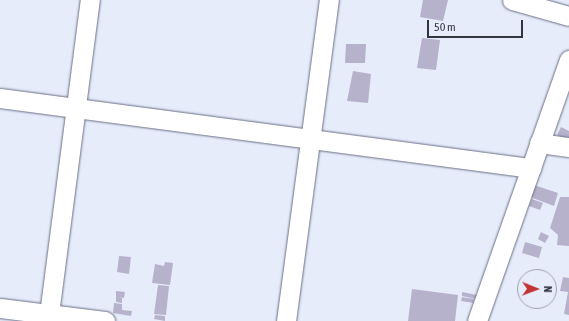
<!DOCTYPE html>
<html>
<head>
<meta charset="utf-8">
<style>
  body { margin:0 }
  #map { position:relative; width:569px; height:321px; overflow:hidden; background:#e7ecfb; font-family:"Asap Condensed",sans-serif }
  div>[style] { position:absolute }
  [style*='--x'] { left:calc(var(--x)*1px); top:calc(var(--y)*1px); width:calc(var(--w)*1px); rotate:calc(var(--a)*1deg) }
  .building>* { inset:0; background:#b7b2cb }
  .roads { filter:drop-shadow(0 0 1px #696f85) drop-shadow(0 0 1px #696f85) }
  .minor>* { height:19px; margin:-9.5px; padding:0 9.5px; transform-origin:9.5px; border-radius:9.5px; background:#fff }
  span { translate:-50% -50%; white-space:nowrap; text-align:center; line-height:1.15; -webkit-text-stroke:3.5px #e7ecfb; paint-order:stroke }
  .north { position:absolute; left:517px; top:269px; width:40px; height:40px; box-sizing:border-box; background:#e7ecfb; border:1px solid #9fa3af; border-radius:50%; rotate:91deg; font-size:11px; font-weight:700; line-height:16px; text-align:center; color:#32353e }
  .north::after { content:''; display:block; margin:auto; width:14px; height:18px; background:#c33435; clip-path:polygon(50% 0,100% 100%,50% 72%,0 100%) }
  .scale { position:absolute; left:427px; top:20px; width:96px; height:18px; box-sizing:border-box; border:2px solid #32353e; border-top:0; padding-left:5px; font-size:12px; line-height:14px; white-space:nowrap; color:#32353e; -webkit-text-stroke:3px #e7ecfb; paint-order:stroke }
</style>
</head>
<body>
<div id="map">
  <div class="building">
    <div style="clip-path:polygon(423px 0,448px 0,443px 21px,420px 17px)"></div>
    <div style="clip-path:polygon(422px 38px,440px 40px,436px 70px,417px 68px)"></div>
    <div style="clip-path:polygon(346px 44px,366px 44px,365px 63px,345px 63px)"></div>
    <div style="clip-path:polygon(353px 71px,371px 74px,368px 103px,347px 101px)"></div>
    <div style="clip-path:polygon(561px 127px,569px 131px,569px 141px,557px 135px)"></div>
    <div style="clip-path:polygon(534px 185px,558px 193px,554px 206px,530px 197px)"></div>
    <div style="clip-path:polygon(560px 197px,569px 197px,569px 246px,557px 245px,558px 235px,550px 228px)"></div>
    <div style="clip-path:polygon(532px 199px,543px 203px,540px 210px,529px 206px)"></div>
    <div style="clip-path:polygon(541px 232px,549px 236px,545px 243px,538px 239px)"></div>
    <div style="clip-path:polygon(525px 242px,542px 247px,539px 258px,522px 253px)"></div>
    <div style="clip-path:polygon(119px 256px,131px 257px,129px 274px,117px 272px)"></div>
    <div style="clip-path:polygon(165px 262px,173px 263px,170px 285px,152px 283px,155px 264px,164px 266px)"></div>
    <div style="clip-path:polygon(563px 277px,569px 278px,569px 315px,564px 314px,568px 292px,560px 291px)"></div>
    <div style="clip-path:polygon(158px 285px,169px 286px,166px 315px,154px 314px)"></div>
    <div style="clip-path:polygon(412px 289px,458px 295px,455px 321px,408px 321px)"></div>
    <div style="clip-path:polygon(116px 291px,125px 292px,124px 298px,118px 297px,122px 298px,122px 303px,116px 302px)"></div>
    <div style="clip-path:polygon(462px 292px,477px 295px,476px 299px,462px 296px)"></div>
    <div style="clip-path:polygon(462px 297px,474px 299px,473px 303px,461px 301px)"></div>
    <div style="clip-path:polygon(114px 303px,122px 304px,122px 310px,132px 311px,131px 316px,113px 313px)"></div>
    <div style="clip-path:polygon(155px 315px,165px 316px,165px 321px,154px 319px)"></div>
  </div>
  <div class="roads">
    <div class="minor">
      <div style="--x:512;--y:0;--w:59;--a:15.7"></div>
      <div style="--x:0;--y:98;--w:536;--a:7.51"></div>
      <div style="--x:539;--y:143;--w:30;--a:8"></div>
      <div style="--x:0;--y:308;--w:106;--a:7.1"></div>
      <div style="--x:49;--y:314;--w:317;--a:-82.6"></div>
      <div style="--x:286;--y:321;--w:324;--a:-82.4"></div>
      <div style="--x:477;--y:321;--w:277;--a:-70.6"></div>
    </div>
  </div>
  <div class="north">N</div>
  <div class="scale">50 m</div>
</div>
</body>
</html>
